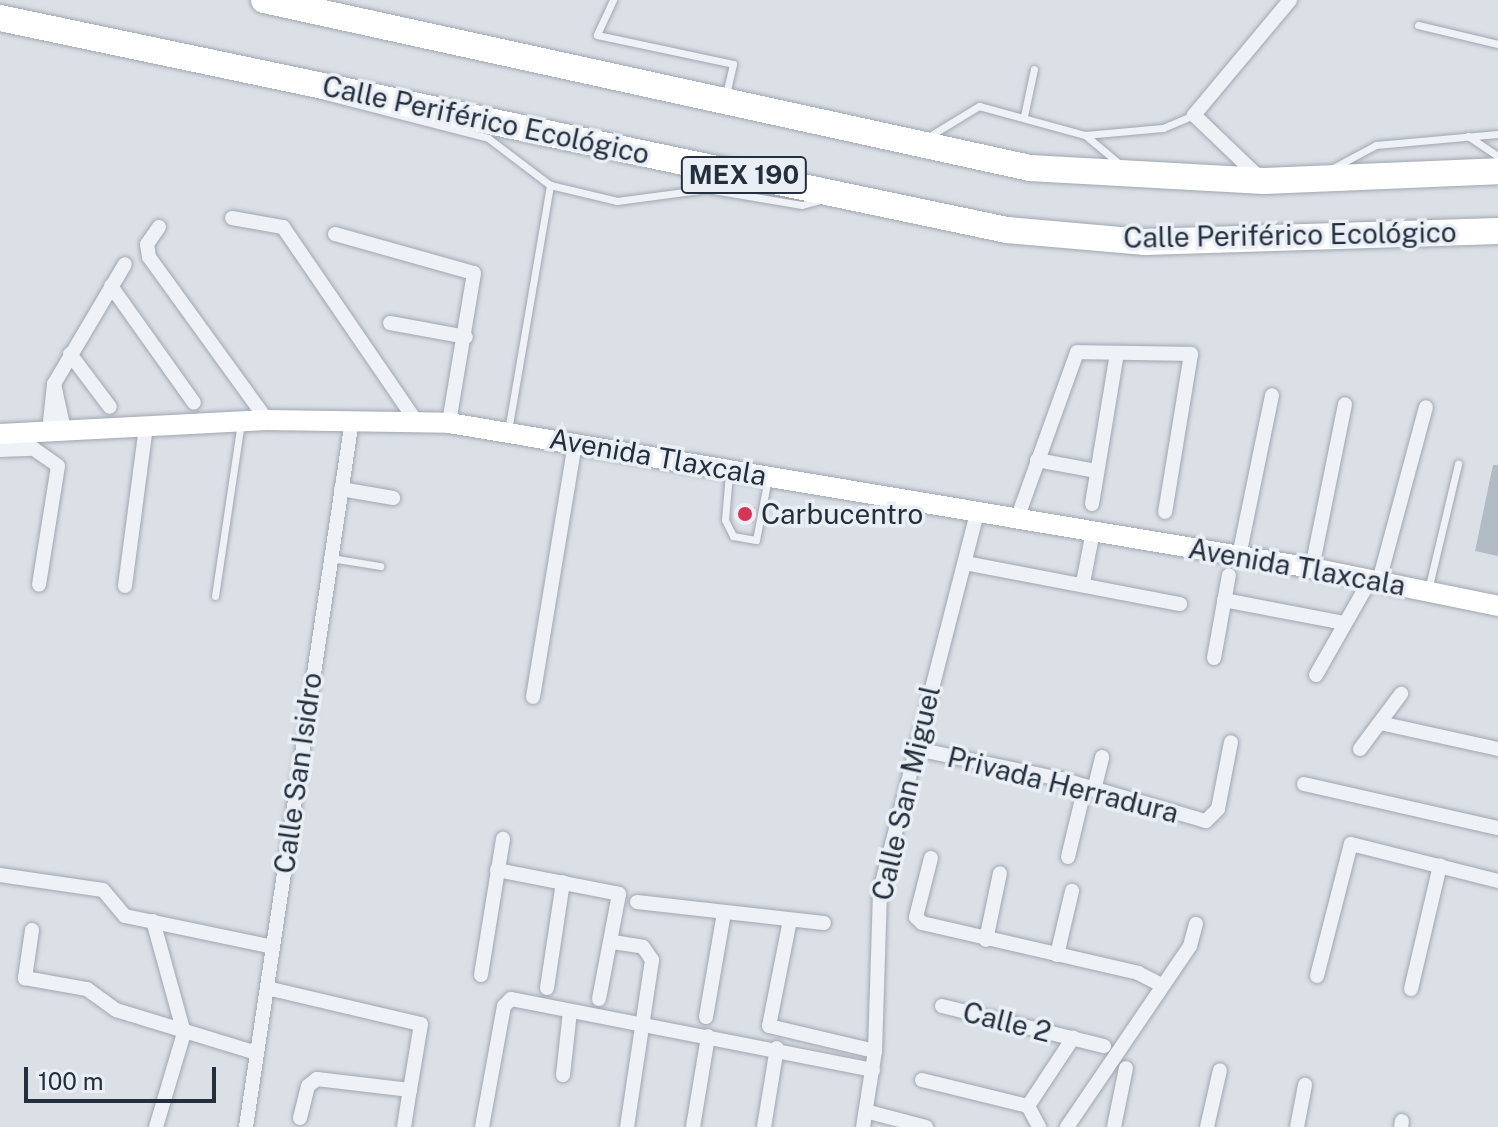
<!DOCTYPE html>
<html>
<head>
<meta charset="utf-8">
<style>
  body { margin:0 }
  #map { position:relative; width:1498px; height:1127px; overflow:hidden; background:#dbe0e7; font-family:"Public Sans",sans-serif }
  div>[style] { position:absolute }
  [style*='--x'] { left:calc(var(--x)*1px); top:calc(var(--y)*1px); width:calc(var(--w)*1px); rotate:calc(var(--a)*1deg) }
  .building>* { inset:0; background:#b2bac4 }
  .roads { filter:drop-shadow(0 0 2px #a0a7b1) drop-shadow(0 0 2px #a0a7b1) }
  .lane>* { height:7px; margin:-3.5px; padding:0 3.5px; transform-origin:3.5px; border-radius:3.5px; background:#eef1f5 }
  .street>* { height:14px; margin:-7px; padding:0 7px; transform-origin:7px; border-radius:7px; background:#eef1f5 }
  .secondary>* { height:20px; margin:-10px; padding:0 10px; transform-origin:10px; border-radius:10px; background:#fff }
  .highway>* { height:26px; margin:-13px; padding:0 13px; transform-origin:13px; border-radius:13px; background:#fff }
  .dots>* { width:22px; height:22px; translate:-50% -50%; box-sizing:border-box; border:4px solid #eaeff5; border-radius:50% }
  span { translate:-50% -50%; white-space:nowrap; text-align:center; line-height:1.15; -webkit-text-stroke:7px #eaeff5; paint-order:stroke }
  .shield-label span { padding:2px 6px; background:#eaeff5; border:2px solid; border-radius:6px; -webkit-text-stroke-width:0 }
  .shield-label { font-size:26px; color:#242f3e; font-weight:700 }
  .street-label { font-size:28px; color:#242f3e }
  .poi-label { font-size:28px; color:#242f3e }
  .left { translate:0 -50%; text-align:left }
  .scale { position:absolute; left:24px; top:1067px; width:192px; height:36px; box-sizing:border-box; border:4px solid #242f3e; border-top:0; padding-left:10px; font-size:24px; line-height:28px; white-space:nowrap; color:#242f3e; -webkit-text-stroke:6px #eaeff5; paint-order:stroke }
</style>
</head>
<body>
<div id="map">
  <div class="building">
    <div style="clip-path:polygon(1493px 465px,1498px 465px,1498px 556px,1475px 551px)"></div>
    <div style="clip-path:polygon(738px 505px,755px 507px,753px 523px,736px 520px)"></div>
  </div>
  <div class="roads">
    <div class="lane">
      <div style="--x:613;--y:0;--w:38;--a:115"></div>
      <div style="--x:597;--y:35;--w:139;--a:12"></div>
      <div style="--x:733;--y:64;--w:31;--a:103"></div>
      <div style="--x:1418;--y:25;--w:82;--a:13.4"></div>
      <div style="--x:325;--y:96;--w:168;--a:14.4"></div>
      <div style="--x:488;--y:138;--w:78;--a:37.2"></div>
      <div style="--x:550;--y:185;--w:69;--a:13.4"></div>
      <div style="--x:617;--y:201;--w:91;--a:-7.6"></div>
      <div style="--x:707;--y:189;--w:96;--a:9.6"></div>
      <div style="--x:802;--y:205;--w:18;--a:-16"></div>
      <div style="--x:1024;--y:116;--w:48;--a:-78"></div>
      <div style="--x:1085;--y:135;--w:78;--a:-5.1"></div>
      <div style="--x:1163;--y:128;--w:34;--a:-23"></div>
      <div style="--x:1468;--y:136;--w:36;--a:34"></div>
      <div style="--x:928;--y:137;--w:60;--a:-31.3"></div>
      <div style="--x:979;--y:106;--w:110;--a:15.3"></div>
      <div style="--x:1085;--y:135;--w:47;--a:39.8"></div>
      <div style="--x:1331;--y:169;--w:51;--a:-28.1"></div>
      <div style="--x:1376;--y:145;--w:122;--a:-5.2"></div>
      <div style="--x:508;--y:431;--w:250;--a:-80.3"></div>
      <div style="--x:729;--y:473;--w:47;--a:94.9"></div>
      <div style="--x:725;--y:520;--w:18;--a:63"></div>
      <div style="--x:733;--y:536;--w:23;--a:10"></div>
      <div style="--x:756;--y:540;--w:63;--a:-79"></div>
      <div style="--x:331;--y:558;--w:50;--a:9.3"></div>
      <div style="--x:1428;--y:590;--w:130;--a:-76.6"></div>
      <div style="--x:215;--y:596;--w:175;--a:-81.5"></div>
    </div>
    <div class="street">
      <div style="--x:1262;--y:180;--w:94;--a:-136.3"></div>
      <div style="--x:1194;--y:115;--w:150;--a:-50.1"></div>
      <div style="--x:232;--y:218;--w:52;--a:10"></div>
      <div style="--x:283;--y:227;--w:234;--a:55.6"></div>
      <div style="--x:159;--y:227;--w:21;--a:125"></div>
      <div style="--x:147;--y:244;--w:13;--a:81"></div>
      <div style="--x:149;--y:257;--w:201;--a:54.1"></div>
      <div style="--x:335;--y:234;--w:144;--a:15.7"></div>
      <div style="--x:474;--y:273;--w:152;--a:99.5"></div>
      <div style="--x:111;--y:286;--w:143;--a:54.6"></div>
      <div style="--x:390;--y:323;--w:77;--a:10.4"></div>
      <div style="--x:70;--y:354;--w:66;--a:53"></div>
      <div style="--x:54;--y:384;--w:47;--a:77.7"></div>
      <div style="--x:49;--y:431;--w:47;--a:-83.9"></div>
      <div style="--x:54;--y:384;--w:139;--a:-59.4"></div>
      <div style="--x:0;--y:450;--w:34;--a:-2"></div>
      <div style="--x:34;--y:449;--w:29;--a:35"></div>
      <div style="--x:58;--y:466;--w:120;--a:99.1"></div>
      <div style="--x:1037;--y:460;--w:61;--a:10.4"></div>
      <div style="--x:341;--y:489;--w:53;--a:9.8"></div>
      <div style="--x:1092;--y:504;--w:153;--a:-80.6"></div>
      <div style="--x:1017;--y:519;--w:177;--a:-70.2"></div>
      <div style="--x:1077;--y:352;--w:114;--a:1"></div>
      <div style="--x:1191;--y:354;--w:160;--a:99.3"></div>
      <div style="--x:1239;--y:556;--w:164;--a:-78.4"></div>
      <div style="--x:965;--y:563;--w:219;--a:10.8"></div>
      <div style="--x:1312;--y:568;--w:167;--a:-78.6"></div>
      <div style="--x:1379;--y:581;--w:180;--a:-74.9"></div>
      <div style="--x:1083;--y:583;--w:53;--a:-79.1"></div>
      <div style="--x:125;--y:586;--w:161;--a:-82.5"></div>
      <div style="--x:1224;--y:600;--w:123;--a:10.8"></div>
      <div style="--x:1214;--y:658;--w:84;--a:-79.8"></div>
      <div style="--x:1316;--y:675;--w:109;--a:-60.4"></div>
      <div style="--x:533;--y:697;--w:257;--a:-80.6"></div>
      <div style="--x:1380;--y:723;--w:121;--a:12.4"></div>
      <div style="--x:912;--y:748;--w:152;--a:11.8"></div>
      <div style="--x:1061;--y:779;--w:151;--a:16.2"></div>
      <div style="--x:1206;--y:821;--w:17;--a:-45"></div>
      <div style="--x:1218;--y:809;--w:68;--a:-79"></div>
      <div style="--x:1360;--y:749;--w:69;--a:-53.3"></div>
      <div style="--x:1304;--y:784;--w:199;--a:12.8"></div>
      <div style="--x:1094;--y:790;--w:34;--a:-76"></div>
      <div style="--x:1068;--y:857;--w:73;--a:-76.5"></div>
      <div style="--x:931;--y:858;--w:61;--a:104.3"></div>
      <div style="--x:916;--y:917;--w:8;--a:45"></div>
      <div style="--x:922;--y:923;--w:222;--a:13"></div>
      <div style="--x:1138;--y:973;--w:27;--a:27"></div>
      <div style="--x:497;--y:870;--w:124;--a:11.1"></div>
      <div style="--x:619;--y:894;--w:107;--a:100.8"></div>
      <div style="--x:0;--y:875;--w:104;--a:8.3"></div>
      <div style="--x:103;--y:890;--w:34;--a:50"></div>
      <div style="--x:125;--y:916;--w:151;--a:11.8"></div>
      <div style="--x:637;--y:902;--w:188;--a:6.4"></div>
      <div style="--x:790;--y:920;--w:108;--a:101.2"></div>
      <div style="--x:769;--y:1026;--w:109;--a:13.3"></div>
      <div style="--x:153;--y:921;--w:116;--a:74.5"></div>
      <div style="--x:184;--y:1033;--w:98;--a:106.6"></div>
      <div style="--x:32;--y:930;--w:49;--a:98.3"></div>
      <div style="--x:25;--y:978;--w:63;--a:10.1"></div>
      <div style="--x:87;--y:989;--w:36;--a:36"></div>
      <div style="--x:116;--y:1010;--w:147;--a:17"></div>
      <div style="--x:986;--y:940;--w:68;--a:-78.2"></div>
      <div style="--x:613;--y:942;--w:30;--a:9"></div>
      <div style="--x:643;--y:947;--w:16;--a:55"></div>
      <div style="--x:652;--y:960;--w:169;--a:98.5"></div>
      <div style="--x:1057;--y:955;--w:66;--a:-76.8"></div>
      <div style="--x:481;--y:975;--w:138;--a:-80.8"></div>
      <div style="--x:1317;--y:976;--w:136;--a:-75.6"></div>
      <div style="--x:1351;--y:844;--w:152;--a:14.1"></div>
      <div style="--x:267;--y:988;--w:158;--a:13.2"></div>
      <div style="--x:421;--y:1024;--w:67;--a:99.5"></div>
      <div style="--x:410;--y:1090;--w:94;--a:-173.3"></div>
      <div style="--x:317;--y:1079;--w:11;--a:142"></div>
      <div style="--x:308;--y:1086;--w:33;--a:104"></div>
      <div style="--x:547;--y:988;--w:107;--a:-81.4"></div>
      <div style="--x:1411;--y:989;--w:127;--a:-76.8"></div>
      <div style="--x:942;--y:1006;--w:167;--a:13.9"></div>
      <div style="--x:706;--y:1017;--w:106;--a:-80.2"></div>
      <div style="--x:563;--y:1075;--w:63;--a:-83.7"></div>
      <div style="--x:922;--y:1080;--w:109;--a:13.8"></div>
      <div style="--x:1028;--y:1106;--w:24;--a:62"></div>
      <div style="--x:1028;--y:1106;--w:82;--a:-56.5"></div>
      <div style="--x:869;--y:1112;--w:59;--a:14.7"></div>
      <div style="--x:246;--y:1127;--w:715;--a:-81.47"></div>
      <div style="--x:404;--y:1127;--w:37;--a:-81"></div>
      <div style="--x:482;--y:1127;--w:123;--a:-79.7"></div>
      <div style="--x:504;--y:1006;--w:10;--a:-45"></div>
      <div style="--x:511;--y:999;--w:369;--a:11.1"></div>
      <div style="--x:693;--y:1127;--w:92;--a:-80.6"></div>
      <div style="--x:764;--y:1127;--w:80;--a:-80.7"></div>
      <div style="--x:863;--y:1127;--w:77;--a:-81"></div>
      <div style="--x:875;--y:1051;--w:160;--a:-88.2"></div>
      <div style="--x:880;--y:891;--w:391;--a:-75.6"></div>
      <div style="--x:1067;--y:1127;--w:219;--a:-55.8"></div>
      <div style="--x:1190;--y:946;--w:23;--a:-75"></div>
      <div style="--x:1114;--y:1127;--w:60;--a:-78.5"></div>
      <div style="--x:1207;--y:1127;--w:58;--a:-77.2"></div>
      <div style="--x:1297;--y:1127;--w:43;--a:-79.2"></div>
      <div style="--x:1401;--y:1127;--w:6;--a:-81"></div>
    </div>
    <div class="secondary">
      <div style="--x:0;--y:434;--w:267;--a:-3"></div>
      <div style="--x:267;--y:420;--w:182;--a:0.9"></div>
      <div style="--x:449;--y:423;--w:875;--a:9.54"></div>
      <div style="--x:1312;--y:568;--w:190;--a:11.5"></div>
    </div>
    <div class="highway">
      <div style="--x:264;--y:0;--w:784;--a:12.37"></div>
      <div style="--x:1030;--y:168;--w:234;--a:3.2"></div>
      <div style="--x:1264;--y:181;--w:234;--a:-2.4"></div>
      <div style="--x:0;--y:18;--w:1029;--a:11.89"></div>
      <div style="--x:1007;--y:230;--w:139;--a:5"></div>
      <div style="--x:1145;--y:242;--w:353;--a:-1.8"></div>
    </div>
  </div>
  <div class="dots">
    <div style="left:745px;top:514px;background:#d73558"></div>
  </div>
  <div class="shield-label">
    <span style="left:744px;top:175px">MEX 190</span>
  </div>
  <div class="street-label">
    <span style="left:486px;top:120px;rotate:12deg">Calle Periférico Ecológico</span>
    <span style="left:1290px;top:235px;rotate:-1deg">Calle Periférico Ecológico</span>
    <span style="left:658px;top:457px;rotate:10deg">Avenida Tlaxcala</span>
    <span style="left:1297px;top:567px;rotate:10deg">Avenida Tlaxcala</span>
    <span style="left:298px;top:773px;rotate:-82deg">Calle San Isidro</span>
    <span style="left:1063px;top:785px;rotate:14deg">Privada Herradura</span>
    <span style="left:906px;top:793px;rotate:-77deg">Calle San Miguel</span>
    <span style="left:1007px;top:1022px;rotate:14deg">Calle 2</span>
  </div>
  <div class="poi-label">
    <span class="left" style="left:761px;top:514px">Carbucentro</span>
  </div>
  <div class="scale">100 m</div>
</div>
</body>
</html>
